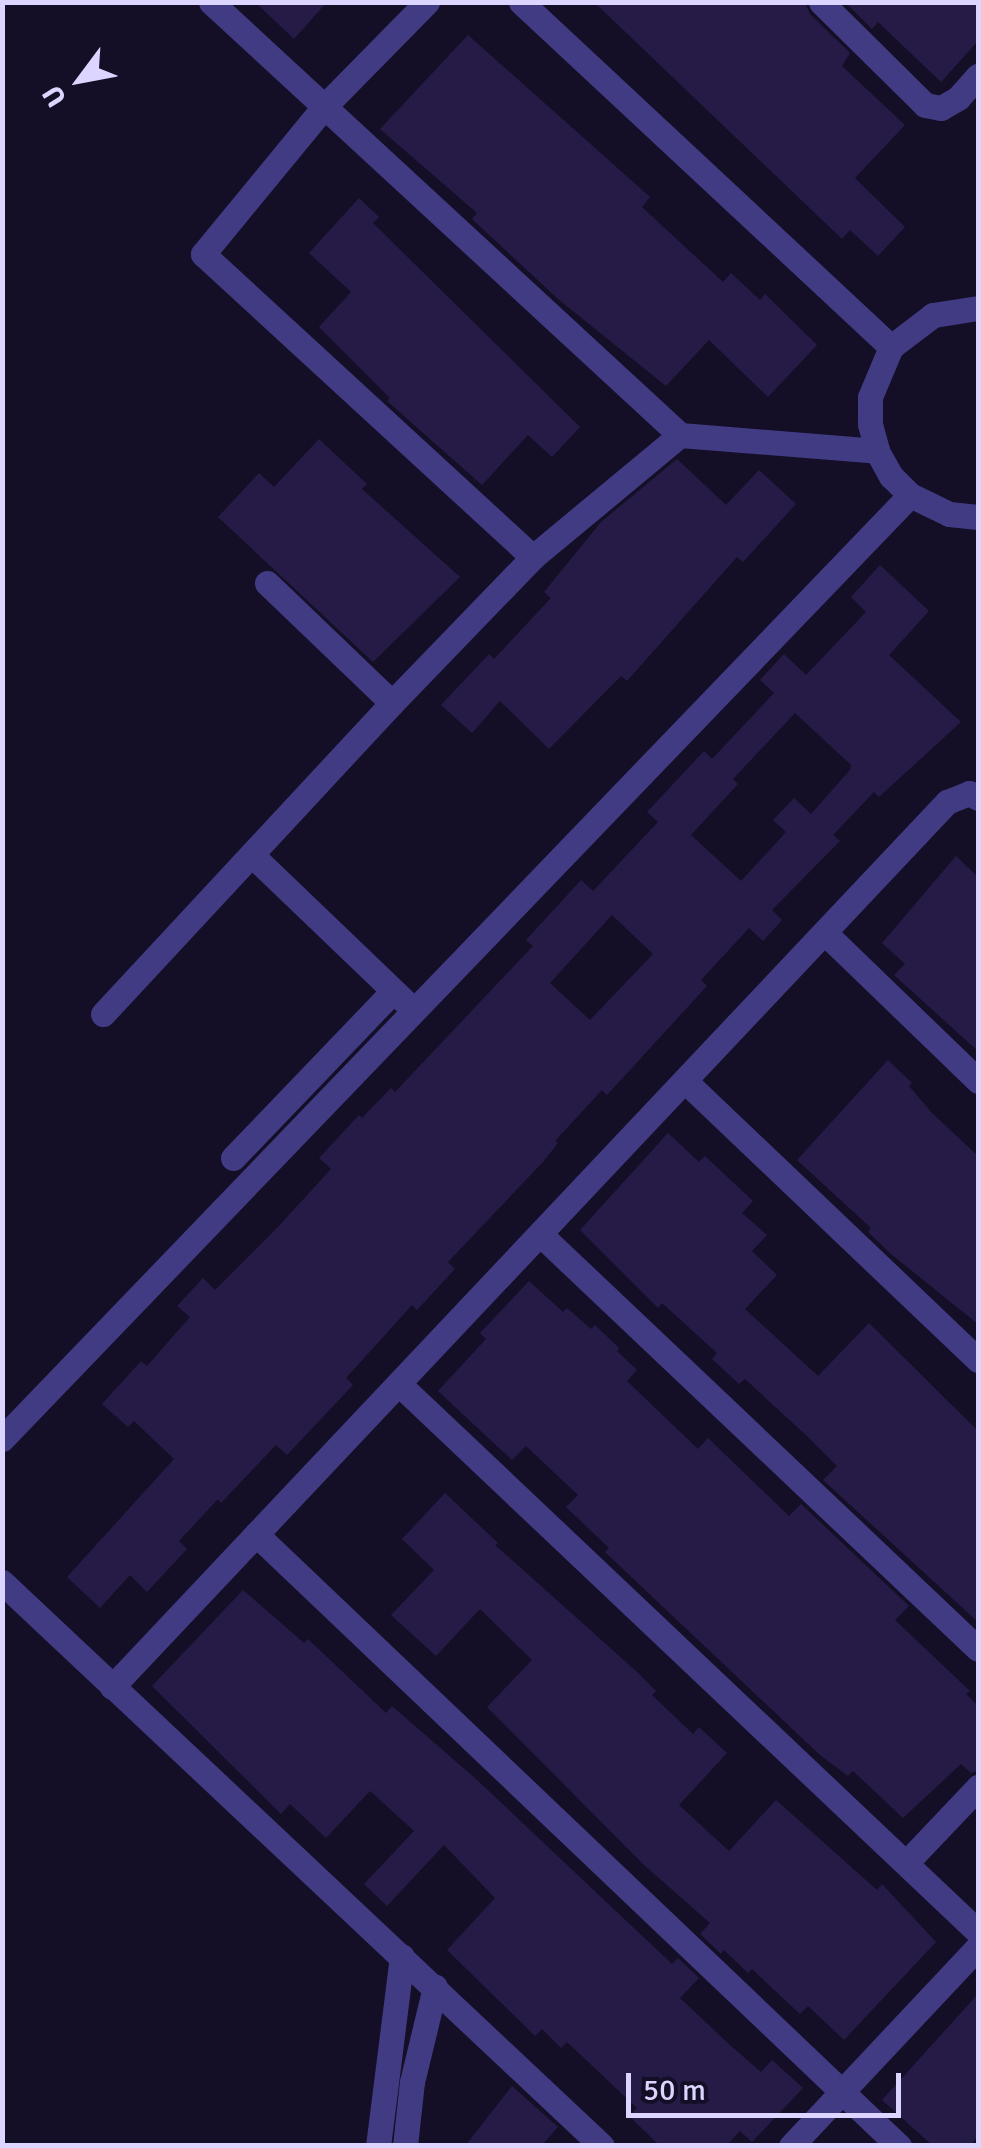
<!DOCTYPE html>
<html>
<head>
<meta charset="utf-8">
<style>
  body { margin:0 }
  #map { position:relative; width:981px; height:2148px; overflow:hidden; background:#140f26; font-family:Signika,sans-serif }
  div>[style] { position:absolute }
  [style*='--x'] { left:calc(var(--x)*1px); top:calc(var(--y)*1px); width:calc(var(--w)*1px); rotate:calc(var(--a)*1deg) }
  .building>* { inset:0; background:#261b47 }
  .minor>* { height:25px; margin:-12.5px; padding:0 12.5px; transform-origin:12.5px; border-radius:12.5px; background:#413b84 }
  span { translate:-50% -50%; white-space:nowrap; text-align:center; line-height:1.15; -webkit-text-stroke:8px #140f26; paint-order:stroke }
  .frame { position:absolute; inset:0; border:5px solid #dbd5ff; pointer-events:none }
  .north { position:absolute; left:30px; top:30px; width:100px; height:100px; -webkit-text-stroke:8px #140f26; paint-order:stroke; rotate:238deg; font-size:28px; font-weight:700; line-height:40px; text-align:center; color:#dbd5ff }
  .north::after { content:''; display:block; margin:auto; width:35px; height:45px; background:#dbd5ff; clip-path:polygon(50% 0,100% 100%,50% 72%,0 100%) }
  .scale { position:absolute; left:626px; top:2073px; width:275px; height:45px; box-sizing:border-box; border:5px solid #dbd5ff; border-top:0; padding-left:12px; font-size:30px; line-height:35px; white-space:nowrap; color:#dbd5ff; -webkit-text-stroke:8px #140f26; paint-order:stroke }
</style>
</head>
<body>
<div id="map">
  <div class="building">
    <div style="clip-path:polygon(255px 2px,327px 2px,294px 39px)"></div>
    <div style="clip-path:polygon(594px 2px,805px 2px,810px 14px,850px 53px,842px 66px,905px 125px,855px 178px,905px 227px,878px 256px,850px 230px,842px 239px)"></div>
    <div style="clip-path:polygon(845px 2px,978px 2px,978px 41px,941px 82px,878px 22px,872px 29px)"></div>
    <div style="clip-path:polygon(468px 35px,650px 197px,642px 207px,723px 282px,731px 273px,760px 300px,765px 294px,817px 345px,768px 397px,709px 340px,666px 386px,558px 299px,472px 219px,477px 213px,380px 129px)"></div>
    <div style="clip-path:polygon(359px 198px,379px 217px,373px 223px,580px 427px,552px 457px,528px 435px,482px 485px,387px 401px,390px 398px,319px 327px,351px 292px,309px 253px)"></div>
    <div style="clip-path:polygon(319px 439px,367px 484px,362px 489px,460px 577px,373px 662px,218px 517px,259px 473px,274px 487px)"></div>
    <div style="clip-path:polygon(677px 459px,726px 505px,759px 470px,796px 504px,743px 562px,737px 557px,627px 681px,621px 676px,549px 749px,500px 701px,472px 733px,441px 705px,489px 654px,494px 659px,551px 598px,544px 592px,601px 522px)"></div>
    <div style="clip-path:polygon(evenodd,880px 565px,929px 611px,889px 655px,961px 722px,879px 797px,874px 792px,833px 835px,840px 841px,772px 910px,782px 920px,763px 941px,749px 928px,701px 980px,707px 986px,607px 1095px,602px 1090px,555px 1141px,558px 1143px,543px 1162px,448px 1262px,455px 1269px,417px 1310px,412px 1305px,346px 1378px,353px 1385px,287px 1455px,276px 1445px,221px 1503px,218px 1499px,179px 1541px,187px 1549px,147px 1592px,130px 1575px,100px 1608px,67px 1577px,174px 1459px,134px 1421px,128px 1427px,102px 1404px,141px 1361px,147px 1366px,190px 1317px,177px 1306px,203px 1278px,215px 1290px,277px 1228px,331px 1169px,319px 1158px,359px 1115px,362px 1118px,391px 1088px,395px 1092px,533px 946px,526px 940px,581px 880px,593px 891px,658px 822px,647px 812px,704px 751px,712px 759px,774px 693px,760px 680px,784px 654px,806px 675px,866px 612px,851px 597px,880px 565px,795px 713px,851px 765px,850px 770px,811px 814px,794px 798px,773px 820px,786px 832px,741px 881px,691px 835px,738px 784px,733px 779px,795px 713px,880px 565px,612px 915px,653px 954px,590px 1020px,550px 983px,612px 915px)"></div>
    <div style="clip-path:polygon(956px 856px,978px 877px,978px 1051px,894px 975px,905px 964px,882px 943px)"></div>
    <div style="clip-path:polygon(888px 1060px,912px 1083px,909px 1086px,932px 1113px,978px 1156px,978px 1324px,891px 1254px,868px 1232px,871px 1228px,797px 1160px)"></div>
    <div style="clip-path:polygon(668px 1133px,699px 1162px,705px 1156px,753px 1201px,742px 1213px,767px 1235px,752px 1251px,777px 1275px,745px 1309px,818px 1376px,869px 1323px,978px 1431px,978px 1622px,823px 1480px,837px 1466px,808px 1437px,745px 1379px,739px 1384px,712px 1359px,717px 1353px,662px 1303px,658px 1308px,580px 1230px)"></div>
    <div style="clip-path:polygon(529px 1281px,563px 1312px,567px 1308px,591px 1329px,595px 1325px,619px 1348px,617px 1351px,637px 1370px,627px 1381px,698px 1449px,708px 1438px,789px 1516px,801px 1504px,909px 1606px,895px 1620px,970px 1691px,966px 1694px,978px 1706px,978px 1771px,971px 1773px,961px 1764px,903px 1818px,853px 1771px,848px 1776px,820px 1755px,605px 1552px,609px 1548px,566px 1507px,578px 1495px,526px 1446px,512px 1460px,438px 1391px,486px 1339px,480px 1333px)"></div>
    <div style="clip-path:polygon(445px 1493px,498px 1543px,495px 1545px,636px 1671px,656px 1691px,652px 1695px,693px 1734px,699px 1727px,727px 1753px,679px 1805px,729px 1851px,776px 1800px,877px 1890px,882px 1884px,936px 1942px,844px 2040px,808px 2006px,800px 2014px,752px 1969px,748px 1973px,724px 1950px,721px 1954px,700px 1934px,710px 1923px,643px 1864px,487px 1707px,532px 1660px,480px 1609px,436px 1656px,391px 1615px,434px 1570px,402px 1539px)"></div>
    <div style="clip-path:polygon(243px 1590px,304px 1643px,308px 1639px,386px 1713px,392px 1706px,476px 1779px,672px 1964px,678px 1958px,699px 1978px,680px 1998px,731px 2046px,761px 2072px,772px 2060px,803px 2088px,752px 2142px,740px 2131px,726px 2146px,660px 2146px,629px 2116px,637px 2108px,567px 2042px,561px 2048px,542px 2029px,535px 2036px,447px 1950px,495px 1898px,444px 1845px,387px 1906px,364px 1884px,414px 1831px,370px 1791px,326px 1838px,290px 1804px,281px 1814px,152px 1686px)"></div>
    <div style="clip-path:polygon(978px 1994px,978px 2136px,970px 2146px,933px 2146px,882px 2100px)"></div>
    <div style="clip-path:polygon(512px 2086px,558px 2127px,541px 2146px,465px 2146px)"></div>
  </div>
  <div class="minor">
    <div style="--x:211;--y:2;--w:638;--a:42.71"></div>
    <div style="--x:680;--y:435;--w:198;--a:4.6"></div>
    <div style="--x:427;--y:2;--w:148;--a:134.5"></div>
    <div style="--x:323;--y:108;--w:189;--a:129.4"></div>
    <div style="--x:203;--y:254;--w:448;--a:42.6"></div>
    <div style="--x:521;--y:2;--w:506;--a:43"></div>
    <div style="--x:821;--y:2;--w:146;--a:44.7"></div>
    <div style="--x:925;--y:105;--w:16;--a:11"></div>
    <div style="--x:941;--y:108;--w:20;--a:-30"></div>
    <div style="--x:958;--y:98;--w:30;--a:-48"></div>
    <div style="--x:978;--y:308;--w:46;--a:171.2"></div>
    <div style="--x:933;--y:315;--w:53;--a:142.7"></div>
    <div style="--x:891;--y:347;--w:54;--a:112.8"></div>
    <div style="--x:870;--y:397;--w:27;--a:90"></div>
    <div style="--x:870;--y:424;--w:28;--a:75"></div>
    <div style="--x:877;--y:451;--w:29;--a:61"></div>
    <div style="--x:891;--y:476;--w:27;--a:45"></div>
    <div style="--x:910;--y:495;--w:43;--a:26"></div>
    <div style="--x:949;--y:514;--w:29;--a:6"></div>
    <div style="--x:267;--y:583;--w:173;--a:43.8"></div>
    <div style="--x:392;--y:703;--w:203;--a:-46"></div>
    <div style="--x:533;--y:557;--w:191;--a:-39.7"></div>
    <div style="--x:253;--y:856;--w:211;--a:43.8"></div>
    <div style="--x:825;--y:933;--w:213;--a:44"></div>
    <div style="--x:103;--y:1014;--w:425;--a:-47.1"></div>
    <div style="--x:685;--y:1081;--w:405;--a:43.6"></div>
    <div style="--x:233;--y:1158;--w:231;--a:-46.2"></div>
    <div style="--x:540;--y:1234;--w:603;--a:43.46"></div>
    <div style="--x:399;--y:1384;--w:797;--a:43.42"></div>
    <div style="--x:2;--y:1439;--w:1310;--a:-46.11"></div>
    <div style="--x:256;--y:1534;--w:888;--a:43.59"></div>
    <div style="--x:2;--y:1582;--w:823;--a:43.23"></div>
    <div style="--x:112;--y:1687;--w:1217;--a:-46.67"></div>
    <div style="--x:947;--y:802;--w:24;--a:-22"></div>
    <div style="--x:969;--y:793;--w:10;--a:29"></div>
    <div style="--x:906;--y:1863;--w:105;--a:-46.5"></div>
    <div style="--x:378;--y:2146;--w:191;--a:-82.8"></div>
    <div style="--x:405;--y:2146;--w:64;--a:-83.8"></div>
    <div style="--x:412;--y:2082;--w:98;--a:-76.4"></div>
    <div style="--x:791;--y:2146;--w:273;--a:-46.8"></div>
  </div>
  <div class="frame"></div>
  <div class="north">U</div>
  <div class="scale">50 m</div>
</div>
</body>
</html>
